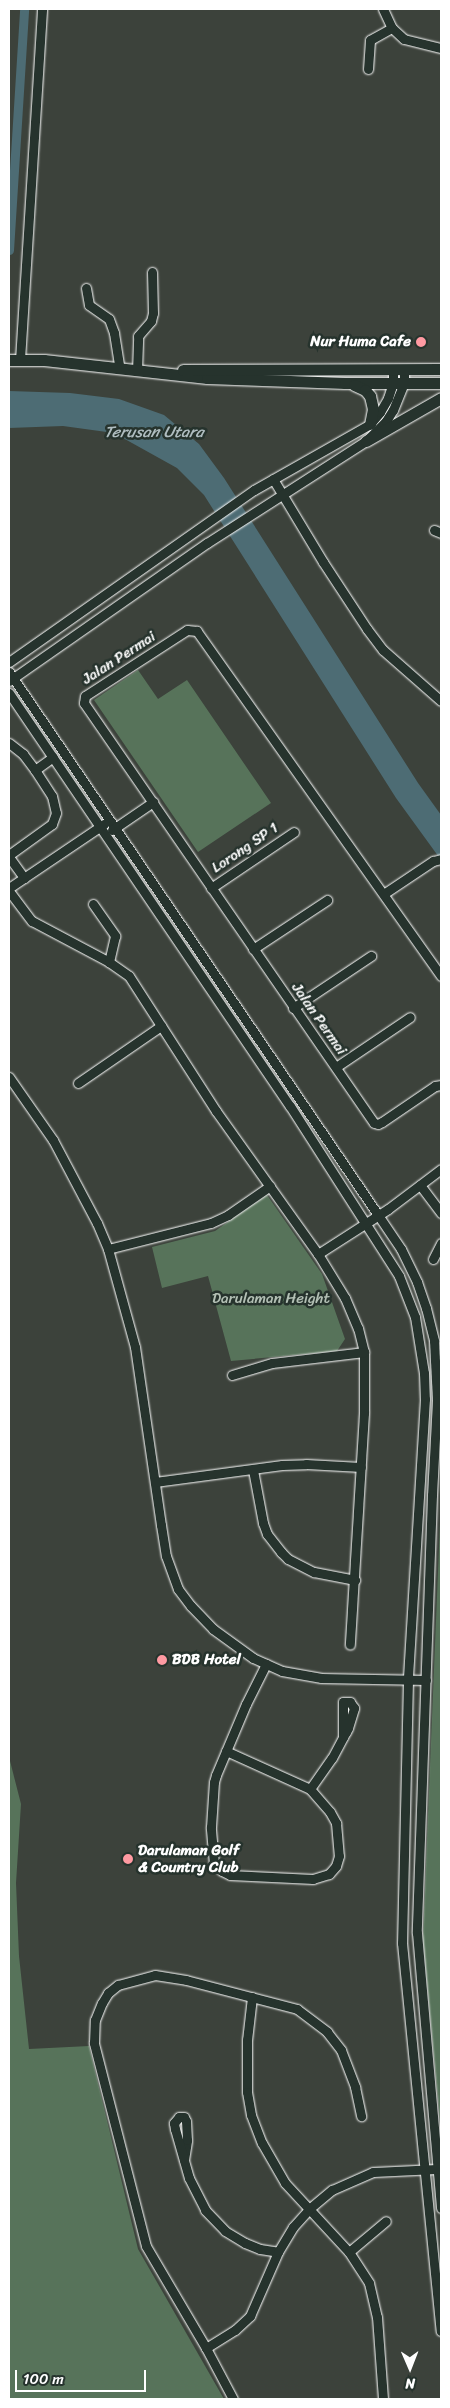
<!DOCTYPE html>
<html>
<head>
<meta charset="utf-8">
<style>
  body { margin:0 }
  #map { position:relative; width:450px; height:2408px; overflow:hidden; background:#3c423b; font-family:Sriracha,sans-serif }
  div>[style] { position:absolute }
  [style*='--x'] { left:calc(var(--x)*1px); top:calc(var(--y)*1px); width:calc(var(--w)*1px); rotate:calc(var(--a)*1deg) }
  .green>* { inset:0; background:#57735a }
  .water>* { inset:0; background:#4d6c74 }
  .canal>* { height:9px; margin:-4.5px; padding:0 4.5px; transform-origin:4.5px; border-radius:4.5px; background:#4d6c74 }
  .roads { filter:drop-shadow(0 0 1px #fff) drop-shadow(0 0 1px #fff) }
  .minor>* { height:9px; margin:-4.5px; padding:0 4.5px; transform-origin:4.5px; border-radius:4.5px; background:#26332d }
  .major>* { height:11px; margin:-5.5px; padding:0 5.5px; transform-origin:5.5px; border-radius:5.5px; background:#26332d }
  .dots>* { width:14px; height:14px; translate:-50% -50%; box-sizing:border-box; border:2px solid #26332d; border-radius:50% }
  span { translate:-50% -50%; white-space:nowrap; text-align:center; line-height:1.15; -webkit-text-stroke:5px #26332d; paint-order:stroke }
  .poi-label { font-size:15px; color:#fff; font-weight:700 }
  .right { translate:-100% -50%; text-align:right }
  .left { translate:0 -50%; text-align:left }
  .street-label { font-size:15px; color:#fff }
  .park-label { font-size:15px; color:#b3c0b5 }
  .water-label { font-size:16px; color:#afbdc0; font-style:italic }
  .frame { position:absolute; inset:0; border:10px solid #fff; pointer-events:none }
  .north { position:absolute; left:385px; top:2343px; width:50px; height:50px; -webkit-text-stroke:4px #26332d; paint-order:stroke; rotate:179deg; font-size:14px; font-weight:700; line-height:20px; text-align:center; color:#fff }
  .north::after { content:''; display:block; margin:auto; width:18px; height:22px; background:#fff; clip-path:polygon(50% 0,100% 100%,50% 72%,0 100%) }
  .scale { position:absolute; left:15px; top:2370px; width:131px; height:22px; box-sizing:border-box; border:2px solid #fff; border-top:0; padding-left:6px; font-size:15px; line-height:18px; white-space:nowrap; color:#fff; -webkit-text-stroke:4px #26332d; paint-order:stroke }
</style>
</head>
<body>
<div id="map">
  <div class="green">
    <div style="clip-path:polygon(138px 670px,158px 699px,187px 680px,271px 803px,198px 852px,94px 700px)"></div>
    <div style="clip-path:polygon(267px 1195px,322px 1274px,345px 1339px,337px 1351px,231px 1361px,208px 1276px,162px 1288px,152px 1247px,215px 1231px)"></div>
    <div style="clip-path:polygon(441px 1498px,441px 2132px,423px 1939px)"></div>
    <div style="clip-path:polygon(9px 1757px,21px 1804px,16px 1883px,19px 1956px,29px 2049px,89px 2046px,138px 2249px,224px 2399px,9px 2399px)"></div>
  </div>
  <div class="water">
    <div style="clip-path:polygon(9px 391px,70px 393px,119px 399px,164px 415px,199px 444px,224px 478px,418px 783px,441px 815px,441px 860px,396px 798px,204px 495px,177px 468px,114px 433px,63px 426px,9px 428px)"></div>
  </div>
  <div class="canal">
    <div style="--x:9;--y:250;--w:241;--a:-86.4"></div>
  </div>
  <div class="roads">
    <div class="minor">
      <div style="--x:383;--y:9;--w:21;--a:65"></div>
      <div style="--x:392;--y:28;--w:16;--a:43"></div>
      <div style="--x:404;--y:39;--w:38;--a:14"></div>
      <div style="--x:368;--y:69;--w:29;--a:-86"></div>
      <div style="--x:370;--y:40;--w:25;--a:-29"></div>
      <div style="--x:86;--y:288;--w:17;--a:80"></div>
      <div style="--x:89;--y:305;--w:24;--a:35"></div>
      <div style="--x:109;--y:319;--w:15;--a:70"></div>
      <div style="--x:114;--y:333;--w:36;--a:81"></div>
      <div style="--x:20;--y:360;--w:352;--a:-86.4"></div>
      <div style="--x:137;--y:371;--w:35;--a:-88"></div>
      <div style="--x:138;--y:336;--w:20;--a:-49"></div>
      <div style="--x:151;--y:321;--w:8;--a:-76"></div>
      <div style="--x:153;--y:313;--w:41;--a:-91.4"></div>
      <div style="--x:273;--y:479;--w:97;--a:58.9"></div>
      <div style="--x:323;--y:562;--w:80;--a:56.7"></div>
      <div style="--x:367;--y:629;--w:26;--a:53"></div>
      <div style="--x:383;--y:650;--w:77;--a:41.3"></div>
      <div style="--x:434;--y:530;--w:8;--a:23"></div>
      <div style="--x:9;--y:662;--w:299;--a:-35.1"></div>
      <div style="--x:254;--y:490;--w:133;--a:-29.6"></div>
      <div style="--x:370;--y:424;--w:16;--a:-50"></div>
      <div style="--x:380;--y:412;--w:16;--a:-60"></div>
      <div style="--x:388;--y:398;--w:16;--a:-72"></div>
      <div style="--x:393;--y:383;--w:14;--a:-90"></div>
      <div style="--x:9;--y:672;--w:657;--a:55.8"></div>
      <div style="--x:378;--y:1215;--w:41;--a:55.9"></div>
      <div style="--x:401;--y:1249;--w:37;--a:64"></div>
      <div style="--x:417;--y:1282;--w:28;--a:71"></div>
      <div style="--x:426;--y:1308;--w:34;--a:76"></div>
      <div style="--x:434;--y:1341;--w:59;--a:87.1"></div>
      <div style="--x:437;--y:1400;--w:95;--a:93"></div>
      <div style="--x:432;--y:1495;--w:438;--a:92"></div>
      <div style="--x:417;--y:1933;--w:276;--a:85"></div>
      <div style="--x:9;--y:681;--w:241;--a:-34.9"></div>
      <div style="--x:207;--y:543;--w:189;--a:-32.7"></div>
      <div style="--x:366;--y:441;--w:28;--a:-45"></div>
      <div style="--x:386;--y:421;--w:13;--a:-58"></div>
      <div style="--x:393;--y:410;--w:29;--a:-68"></div>
      <div style="--x:404;--y:383;--w:14;--a:-90"></div>
      <div style="--x:9;--y:693;--w:500;--a:55.8"></div>
      <div style="--x:290;--y:1106;--w:202;--a:57.3"></div>
      <div style="--x:399;--y:1276;--w:44;--a:68.7"></div>
      <div style="--x:415;--y:1317;--w:57;--a:80.9"></div>
      <div style="--x:424;--y:1373;--w:26;--a:88"></div>
      <div style="--x:425;--y:1399;--w:282;--a:93.5"></div>
      <div style="--x:408;--y:1680;--w:263;--a:91.3"></div>
      <div style="--x:402;--y:1943;--w:390;--a:84.3"></div>
      <div style="--x:9;--y:743;--w:18;--a:38"></div>
      <div style="--x:23;--y:754;--w:20;--a:53"></div>
      <div style="--x:35;--y:770;--w:31;--a:57"></div>
      <div style="--x:52;--y:796;--w:17;--a:77"></div>
      <div style="--x:56;--y:813;--w:12;--a:110"></div>
      <div style="--x:52;--y:824;--w:53;--a:144.2"></div>
      <div style="--x:35;--y:770;--w:22;--a:-36"></div>
      <div style="--x:112;--y:830;--w:50;--a:-34.3"></div>
      <div style="--x:9;--y:857;--w:26;--a:54"></div>
      <div style="--x:9;--y:888;--w:115;--a:-34"></div>
      <div style="--x:211;--y:888;--w:100;--a:-34"></div>
      <div style="--x:9;--y:891;--w:38;--a:53"></div>
      <div style="--x:32;--y:921;--w:87;--a:28"></div>
      <div style="--x:109;--y:962;--w:24;--a:35"></div>
      <div style="--x:129;--y:976;--w:161;--a:57.2"></div>
      <div style="--x:216;--y:1111;--w:176;--a:54.5"></div>
      <div style="--x:318;--y:1254;--w:83;--a:-32.7"></div>
      <div style="--x:388;--y:1209;--w:66;--a:-37"></div>
      <div style="--x:385;--y:893;--w:58;--a:-33.7"></div>
      <div style="--x:433;--y:861;--w:8;--a:-14"></div>
      <div style="--x:93;--y:904;--w:39;--a:55"></div>
      <div style="--x:115;--y:936;--w:27;--a:103"></div>
      <div style="--x:253;--y:949;--w:89;--a:-33.5"></div>
      <div style="--x:441;--y:976;--w:423;--a:-125.3"></div>
      <div style="--x:197;--y:631;--w:10;--a:-174"></div>
      <div style="--x:187;--y:630;--w:121;--a:147.1"></div>
      <div style="--x:85;--y:696;--w:7;--a:98"></div>
      <div style="--x:84;--y:703;--w:510;--a:55.38"></div>
      <div style="--x:374;--y:1123;--w:4;--a:14"></div>
      <div style="--x:378;--y:1124;--w:4;--a:-27"></div>
      <div style="--x:382;--y:1122;--w:64;--a:-34.2"></div>
      <div style="--x:435;--y:1086;--w:6;--a:-9"></div>
      <div style="--x:293;--y:1008;--w:94;--a:-33.7"></div>
      <div style="--x:336;--y:1067;--w:89;--a:-34"></div>
      <div style="--x:9;--y:1077;--w:77;--a:55.1"></div>
      <div style="--x:53;--y:1140;--w:94;--a:62.1"></div>
      <div style="--x:97;--y:1223;--w:28;--a:67"></div>
      <div style="--x:108;--y:1249;--w:102;--a:74.6"></div>
      <div style="--x:135;--y:1347;--w:180;--a:81.7"></div>
      <div style="--x:161;--y:1525;--w:31;--a:81"></div>
      <div style="--x:166;--y:1556;--w:35;--a:70"></div>
      <div style="--x:178;--y:1589;--w:21;--a:53"></div>
      <div style="--x:191;--y:1606;--w:32;--a:46"></div>
      <div style="--x:213;--y:1629;--w:49;--a:35.9"></div>
      <div style="--x:253;--y:1658;--w:32;--a:24"></div>
      <div style="--x:282;--y:1671;--w:40;--a:10"></div>
      <div style="--x:321;--y:1678;--w:105;--a:1.1"></div>
      <div style="--x:78;--y:1083;--w:101;--a:-34.5"></div>
      <div style="--x:420;--y:1185;--w:35;--a:53"></div>
      <div style="--x:108;--y:1249;--w:106;--a:-14.2"></div>
      <div style="--x:211;--y:1223;--w:19;--a:-25"></div>
      <div style="--x:228;--y:1215;--w:51;--a:-34.6"></div>
      <div style="--x:318;--y:1254;--w:52;--a:58.5"></div>
      <div style="--x:345;--y:1298;--w:33;--a:67"></div>
      <div style="--x:358;--y:1328;--w:25;--a:76"></div>
      <div style="--x:364;--y:1352;--w:61;--a:90"></div>
      <div style="--x:364;--y:1413;--w:232;--a:93.5"></div>
      <div style="--x:433;--y:1259;--w:18;--a:-63"></div>
      <div style="--x:232;--y:1375;--w:42;--a:-16.7"></div>
      <div style="--x:272;--y:1363;--w:93;--a:-6.8"></div>
      <div style="--x:253;--y:1470;--w:54;--a:79.3"></div>
      <div style="--x:263;--y:1523;--w:12;--a:70"></div>
      <div style="--x:267;--y:1534;--w:23;--a:52"></div>
      <div style="--x:281;--y:1552;--w:10;--a:45"></div>
      <div style="--x:288;--y:1559;--w:29;--a:27"></div>
      <div style="--x:314;--y:1572;--w:42;--a:11"></div>
      <div style="--x:155;--y:1482;--w:128;--a:-7.6"></div>
      <div style="--x:282;--y:1465;--w:24;--a:-2"></div>
      <div style="--x:306;--y:1464;--w:55;--a:3.1"></div>
      <div style="--x:226;--y:1751;--w:92;--a:24.3"></div>
      <div style="--x:310;--y:1789;--w:30;--a:49"></div>
      <div style="--x:330;--y:1812;--w:13;--a:61"></div>
      <div style="--x:336;--y:1823;--w:33;--a:85"></div>
      <div style="--x:339;--y:1856;--w:10;--a:107"></div>
      <div style="--x:336;--y:1866;--w:11;--a:131"></div>
      <div style="--x:329;--y:1874;--w:17;--a:163"></div>
      <div style="--x:313;--y:1879;--w:83;--a:-177.2"></div>
      <div style="--x:230;--y:1875;--w:9;--a:-153"></div>
      <div style="--x:222;--y:1871;--w:11;--a:-139"></div>
      <div style="--x:214;--y:1864;--w:37;--a:-95"></div>
      <div style="--x:211;--y:1827;--w:45;--a:-86.2"></div>
      <div style="--x:214;--y:1782;--w:7;--a:-74"></div>
      <div style="--x:216;--y:1775;--w:77;--a:-67.1"></div>
      <div style="--x:246;--y:1704;--w:45;--a:-63.4"></div>
      <div style="--x:310;--y:1789;--w:38;--a:-55"></div>
      <div style="--x:332;--y:1758;--w:30;--a:-62"></div>
      <div style="--x:346;--y:1732;--w:4;--a:-63"></div>
      <div style="--x:348;--y:1728;--w:21;--a:-73"></div>
      <div style="--x:354;--y:1708;--w:7;--a:-124"></div>
      <div style="--x:350;--y:1702;--w:7;--a:180"></div>
      <div style="--x:343;--y:1702;--w:35;--a:90"></div>
      <div style="--x:252;--y:1997;--w:43;--a:96.6"></div>
      <div style="--x:247;--y:2040;--w:52;--a:90"></div>
      <div style="--x:247;--y:2092;--w:23;--a:80"></div>
      <div style="--x:251;--y:2115;--w:30;--a:69"></div>
      <div style="--x:262;--y:2143;--w:46;--a:60.1"></div>
      <div style="--x:285;--y:2183;--w:94;--a:47.2"></div>
      <div style="--x:349;--y:2252;--w:37;--a:57"></div>
      <div style="--x:369;--y:2283;--w:35;--a:77"></div>
      <div style="--x:377;--y:2317;--w:82;--a:85.8"></div>
      <div style="--x:184;--y:2160;--w:20;--a:-81"></div>
      <div style="--x:187;--y:2140;--w:19;--a:-93"></div>
      <div style="--x:186;--y:2121;--w:4;--a:-117"></div>
      <div style="--x:184;--y:2117;--w:5;--a:180"></div>
      <div style="--x:179;--y:2117;--w:8;--a:130"></div>
      <div style="--x:174;--y:2123;--w:6;--a:81"></div>
      <div style="--x:175;--y:2129;--w:51;--a:74.1"></div>
      <div style="--x:189;--y:2178;--w:36;--a:63"></div>
      <div style="--x:205;--y:2210;--w:29;--a:46"></div>
      <div style="--x:225;--y:2231;--w:23;--a:31"></div>
      <div style="--x:245;--y:2243;--w:16;--a:22"></div>
      <div style="--x:260;--y:2249;--w:18;--a:9"></div>
      <div style="--x:349;--y:2252;--w:48;--a:-40"></div>
      <div style="--x:206;--y:2348;--w:34;--a:-32"></div>
      <div style="--x:235;--y:2330;--w:21;--a:-43"></div>
      <div style="--x:250;--y:2316;--w:70;--a:-66.4"></div>
      <div style="--x:278;--y:2252;--w:29;--a:-59"></div>
      <div style="--x:293;--y:2227;--w:24;--a:-48"></div>
      <div style="--x:309;--y:2209;--w:30;--a:-40"></div>
      <div style="--x:332;--y:2190;--w:45;--a:-23.7"></div>
      <div style="--x:373;--y:2172;--w:64;--a:-2.7"></div>
      <div style="--x:233;--y:2399;--w:58;--a:-117.9"></div>
      <div style="--x:206;--y:2348;--w:118;--a:-120.5"></div>
      <div style="--x:146;--y:2246;--w:210;--a:-104.4"></div>
      <div style="--x:94;--y:2043;--w:23;--a:-88"></div>
      <div style="--x:95;--y:2020;--w:18;--a:-68"></div>
      <div style="--x:102;--y:2003;--w:12;--a:-59"></div>
      <div style="--x:108;--y:1993;--w:13;--a:-39"></div>
      <div style="--x:118;--y:1985;--w:38;--a:-15"></div>
      <div style="--x:155;--y:1975;--w:31;--a:9"></div>
      <div style="--x:186;--y:1980;--w:115;--a:14.6"></div>
      <div style="--x:297;--y:2009;--w:38;--a:37"></div>
      <div style="--x:327;--y:2032;--w:23;--a:52"></div>
      <div style="--x:341;--y:2050;--w:40;--a:69"></div>
      <div style="--x:355;--y:2087;--w:30;--a:78"></div>
    </div>
    <div class="major">
      <div style="--x:9;--y:360;--w:35;--a:0"></div>
      <div style="--x:44;--y:360;--w:164;--a:6.3"></div>
      <div style="--x:207;--y:378;--w:138;--a:2.1"></div>
      <div style="--x:345;--y:383;--w:96;--a:0"></div>
      <div style="--x:183;--y:370;--w:258;--a:-0.2"></div>
      <div style="--x:354;--y:385;--w:12;--a:24"></div>
      <div style="--x:365;--y:390;--w:8;--a:50"></div>
      <div style="--x:370;--y:396;--w:13;--a:77"></div>
      <div style="--x:373;--y:409;--w:15;--a:101"></div>
      <div style="--x:366;--y:441;--w:86;--a:-29.8"></div>
    </div>
  </div>
  <div class="dots">
    <div style="left:421px;top:342px;background:#ff9aa2"></div>
    <div style="left:162px;top:1660px;background:#ff9aa2"></div>
    <div style="left:128px;top:1859px;background:#ff9aa2"></div>
  </div>
  <div class="poi-label">
    <span class="right" style="left:411px;top:342px">Nur Huma Cafe</span>
    <span class="left" style="left:172px;top:1660px">BDB Hotel</span>
    <span class="left" style="left:138px;top:1859px">Darulaman Golf<br>&amp; Country Club</span>
  </div>
  <div class="street-label">
    <span style="left:119px;top:658px;rotate:-33deg">Jalan Permai</span>
    <span style="left:245px;top:848px;rotate:-34deg">Lorong SP 1</span>
    <span style="left:319px;top:1019px;rotate:55deg">Jalan Permai</span>
  </div>
  <div class="park-label">
    <span style="left:271px;top:1299px">Darulaman Height</span>
  </div>
  <div class="water-label">
    <span style="left:154px;top:432px">Terusan Utara</span>
  </div>
  <div class="frame"></div>
  <div class="north">N</div>
  <div class="scale">100 m</div>
</div>
</body>
</html>
